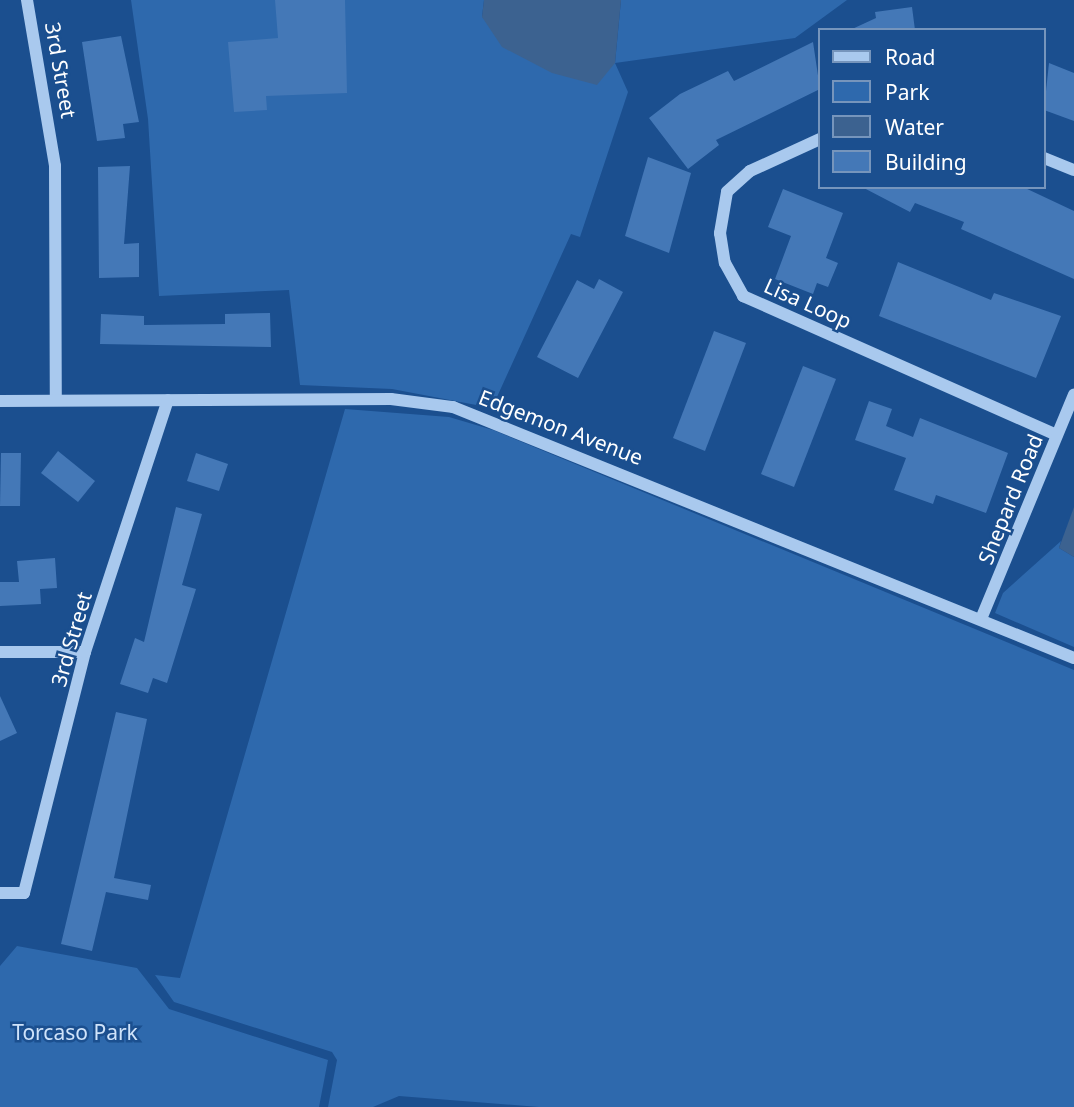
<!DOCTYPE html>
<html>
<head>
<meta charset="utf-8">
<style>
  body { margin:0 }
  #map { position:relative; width:1074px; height:1107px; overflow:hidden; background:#1b4f8f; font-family:"Noto Sans",sans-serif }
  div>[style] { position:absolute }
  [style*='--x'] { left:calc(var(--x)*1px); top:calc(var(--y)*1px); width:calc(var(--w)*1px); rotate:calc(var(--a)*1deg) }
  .green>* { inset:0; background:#2e69ad }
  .water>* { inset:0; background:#3c6290 }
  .building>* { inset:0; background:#4478b7 }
  .minor>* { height:12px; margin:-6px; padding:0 6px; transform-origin:6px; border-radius:6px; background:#a9c9ee }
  span { translate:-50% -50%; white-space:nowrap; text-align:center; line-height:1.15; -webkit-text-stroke:5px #1b4f8f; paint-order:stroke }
  .street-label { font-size:21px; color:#fff }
  .park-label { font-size:21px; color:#cfe3fa }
  .legend { position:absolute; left:818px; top:28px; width:228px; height:161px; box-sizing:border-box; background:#1b4f8f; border:2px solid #7695bc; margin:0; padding:9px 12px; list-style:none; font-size:21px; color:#fff }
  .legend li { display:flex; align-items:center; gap:14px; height:35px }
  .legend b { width:35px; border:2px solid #7695bc }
</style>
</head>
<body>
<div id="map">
  <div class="green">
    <div style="clip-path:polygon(131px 0,484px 0,482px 17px,615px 63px,621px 0,847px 0,795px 38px,615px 63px,628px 92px,580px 237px,571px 234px,492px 408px,392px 389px,300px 385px,289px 290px,159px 296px,148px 119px)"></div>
    <div style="clip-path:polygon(345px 409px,449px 417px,493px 430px,1074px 670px,1074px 1107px,539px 1107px,399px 1096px,373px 1107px,328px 1107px,337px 1060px,332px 1052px,174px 1002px,155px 975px,180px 978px)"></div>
    <div style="clip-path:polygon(1061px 541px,1059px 548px,1074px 557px,1074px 647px,995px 613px,1003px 593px)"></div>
    <div style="clip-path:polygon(17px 946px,137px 968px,169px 1009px,328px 1060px,319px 1107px,0 1107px,0 966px)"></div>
  </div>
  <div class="water">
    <div style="clip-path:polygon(484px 0,621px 0,615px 63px,597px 85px,552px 73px,502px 47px,482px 17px)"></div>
    <div style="clip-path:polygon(1074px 507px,1074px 557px,1059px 548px)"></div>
  </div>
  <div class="building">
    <div style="clip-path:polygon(275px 0,345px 0,347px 93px,266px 96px,267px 110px,234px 112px,228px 42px,278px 38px)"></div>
    <div style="clip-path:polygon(912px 7px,915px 30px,850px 30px,876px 18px,875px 12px)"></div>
    <div style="clip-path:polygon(121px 36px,139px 122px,123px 124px,125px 138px,97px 141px,82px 42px)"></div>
    <div style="clip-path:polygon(813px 42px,820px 89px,716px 140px,719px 145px,688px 169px,649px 118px,680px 94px,728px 71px,734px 81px)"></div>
    <div style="clip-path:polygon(1049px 63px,1074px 73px,1074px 121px,1044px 110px)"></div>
    <div style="clip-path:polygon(648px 157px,691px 173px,669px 253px,625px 236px)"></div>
    <div style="clip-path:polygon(130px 166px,124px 244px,139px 243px,139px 277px,99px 278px,98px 167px)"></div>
    <div style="clip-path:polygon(862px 187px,1023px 187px,1074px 211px,1074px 279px,961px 229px,964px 222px,915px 203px,910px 212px)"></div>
    <div style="clip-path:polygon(783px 189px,843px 213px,826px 258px,838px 263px,828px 287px,817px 283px,813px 294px,775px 279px,791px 236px,768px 227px)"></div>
    <div style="clip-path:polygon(898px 262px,991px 300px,994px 293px,1061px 316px,1036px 378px,879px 316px)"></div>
    <div style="clip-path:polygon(599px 279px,623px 292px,578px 378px,537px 357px,577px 280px,594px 289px)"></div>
    <div style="clip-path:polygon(270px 313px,271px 347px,100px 344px,101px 314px,144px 316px,144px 325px,225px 324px,225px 314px)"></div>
    <div style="clip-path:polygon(714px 331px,746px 343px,705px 451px,673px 438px)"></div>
    <div style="clip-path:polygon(803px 366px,836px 379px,794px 487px,761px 474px)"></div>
    <div style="clip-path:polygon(869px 401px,892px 409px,886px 426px,913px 437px,920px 418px,1008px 453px,986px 513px,936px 495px,933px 504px,894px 490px,906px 458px,855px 440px)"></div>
    <div style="clip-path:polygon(58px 451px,95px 481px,78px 502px,41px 473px)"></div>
    <div style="clip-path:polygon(1px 453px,21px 453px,20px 506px,0 506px)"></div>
    <div style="clip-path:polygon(196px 453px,228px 464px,219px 491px,187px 481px)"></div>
    <div style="clip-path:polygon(176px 507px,202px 514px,182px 585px,196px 589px,167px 683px,153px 678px,148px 693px,120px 684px,135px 638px,144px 642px)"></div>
    <div style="clip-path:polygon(55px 558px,57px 588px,40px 589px,41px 604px,0 606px,0 582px,19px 582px,17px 561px)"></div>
    <div style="clip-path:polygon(0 696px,17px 733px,0 741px)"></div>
    <div style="clip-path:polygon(116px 712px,147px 719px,114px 878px,151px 885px,148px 900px,106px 892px,92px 951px,61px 944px)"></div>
  </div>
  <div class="minor">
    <div style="--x:27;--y:0;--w:168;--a:80.4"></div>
    <div style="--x:55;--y:166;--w:234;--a:89.8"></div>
    <div style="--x:820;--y:139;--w:77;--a:155.4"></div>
    <div style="--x:750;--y:171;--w:31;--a:138"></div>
    <div style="--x:727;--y:192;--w:42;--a:99.7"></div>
    <div style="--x:720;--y:233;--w:30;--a:81"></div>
    <div style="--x:725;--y:263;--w:38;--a:61"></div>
    <div style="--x:743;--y:296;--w:343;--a:23.9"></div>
    <div style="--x:1044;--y:158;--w:32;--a:22"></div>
    <div style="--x:0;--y:401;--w:391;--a:-0.3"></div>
    <div style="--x:391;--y:399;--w:63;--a:7.4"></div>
    <div style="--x:453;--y:407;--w:670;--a:22.01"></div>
    <div style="--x:981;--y:619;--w:243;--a:-67.5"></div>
    <div style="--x:0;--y:652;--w:85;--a:0"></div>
    <div style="--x:0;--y:893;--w:24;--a:0"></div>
    <div style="--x:24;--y:893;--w:249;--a:-75.8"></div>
    <div style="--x:85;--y:652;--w:265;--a:-71.8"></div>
  </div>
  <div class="street-label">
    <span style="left:61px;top:70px;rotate:80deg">3rd Street</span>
    <span style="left:808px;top:303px;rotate:24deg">Lisa Loop</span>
    <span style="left:561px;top:427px;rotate:21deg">Edgemon Avenue</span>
    <span style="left:1010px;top:499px;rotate:-68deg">Shepard Road</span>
    <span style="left:71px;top:639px;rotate:-74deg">3rd Street</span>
  </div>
  <div class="park-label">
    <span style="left:75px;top:1032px">Torcaso Park</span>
  </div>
  <ul class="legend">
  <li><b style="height:9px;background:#a9c9ee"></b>Road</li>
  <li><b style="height:19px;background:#2e69ad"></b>Park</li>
  <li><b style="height:19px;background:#3c6290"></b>Water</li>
  <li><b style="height:19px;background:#4478b7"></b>Building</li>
  </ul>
</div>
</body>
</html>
